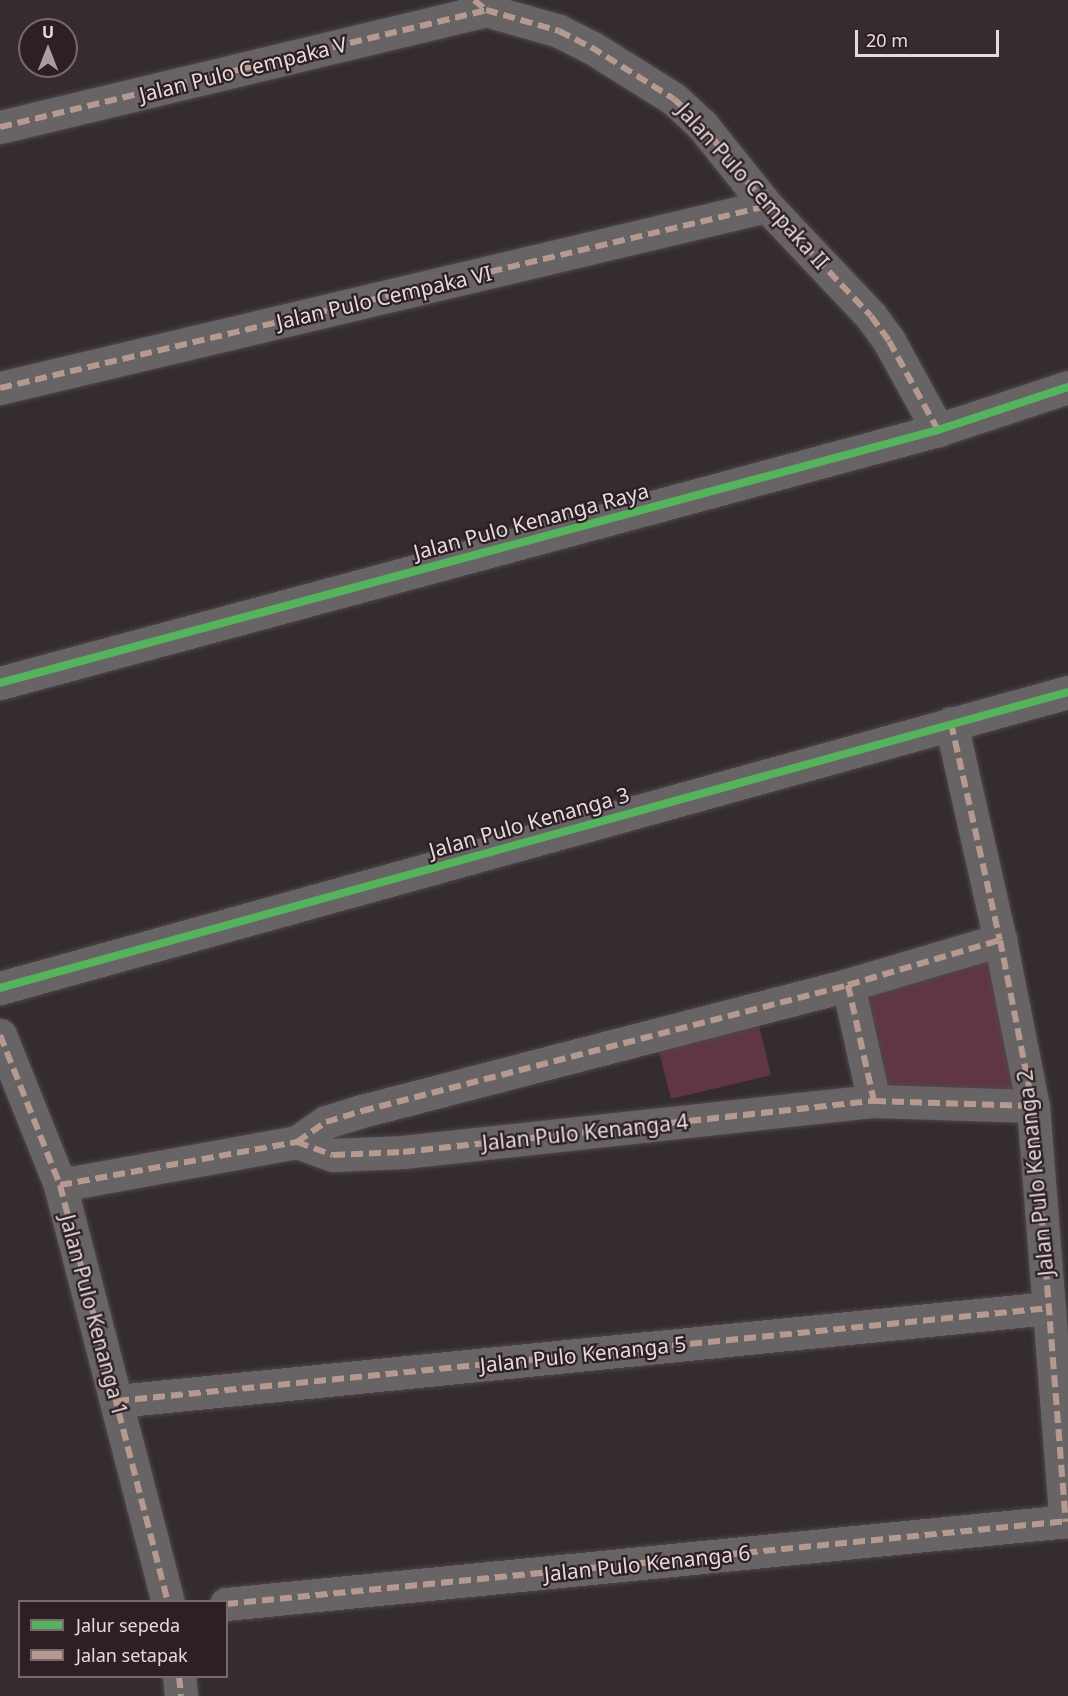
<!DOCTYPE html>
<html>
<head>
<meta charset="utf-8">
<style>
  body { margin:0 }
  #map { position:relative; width:1068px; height:1696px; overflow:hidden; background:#342c2e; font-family:"Noto Sans",sans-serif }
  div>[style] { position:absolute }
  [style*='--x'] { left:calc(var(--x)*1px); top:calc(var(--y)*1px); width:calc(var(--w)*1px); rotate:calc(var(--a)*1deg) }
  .green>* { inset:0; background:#603645 }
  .roads { filter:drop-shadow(0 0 2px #4f494b) drop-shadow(0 0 2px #4f494b) }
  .minor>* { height:33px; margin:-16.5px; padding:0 16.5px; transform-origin:16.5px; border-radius:16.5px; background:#686465 }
  .quiet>* { height:6px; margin-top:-3px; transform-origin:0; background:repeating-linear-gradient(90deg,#b69a8f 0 12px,transparent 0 18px) }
  .cycleway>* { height:8px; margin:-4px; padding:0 4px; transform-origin:4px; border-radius:4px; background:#56b35d }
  span { translate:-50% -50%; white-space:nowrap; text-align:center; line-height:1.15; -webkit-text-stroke:4.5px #2d1f23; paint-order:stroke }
  .street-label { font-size:21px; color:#e5dbde }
  .legend { position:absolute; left:18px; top:1600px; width:210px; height:78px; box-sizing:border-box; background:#2d1f23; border:2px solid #776a6e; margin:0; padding:8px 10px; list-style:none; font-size:18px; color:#e5dbde }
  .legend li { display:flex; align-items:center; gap:12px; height:30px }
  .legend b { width:30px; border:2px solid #776a6e }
  .north { position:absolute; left:18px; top:18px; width:60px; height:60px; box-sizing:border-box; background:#2d1f23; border:2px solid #776a6e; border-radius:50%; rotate:0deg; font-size:16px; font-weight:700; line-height:24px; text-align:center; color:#e5dbde }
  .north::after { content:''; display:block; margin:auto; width:21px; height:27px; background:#a79ea0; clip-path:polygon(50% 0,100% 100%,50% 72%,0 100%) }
  .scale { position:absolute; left:855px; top:30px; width:144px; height:27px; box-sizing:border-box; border:3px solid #e5dbde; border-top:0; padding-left:8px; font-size:18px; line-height:21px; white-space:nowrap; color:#e5dbde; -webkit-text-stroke:4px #2d1f23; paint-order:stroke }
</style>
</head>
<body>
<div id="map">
  <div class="green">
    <div style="clip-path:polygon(1000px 958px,1021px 1096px,881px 1090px,859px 995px)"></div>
    <div style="clip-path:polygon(757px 1017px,771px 1075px,671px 1099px,656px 1040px)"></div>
  </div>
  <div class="roads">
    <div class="minor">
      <div style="--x:474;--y:0;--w:16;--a:40"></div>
      <div style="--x:486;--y:10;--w:76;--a:16"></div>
      <div style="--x:559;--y:31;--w:36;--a:27"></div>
      <div style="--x:591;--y:47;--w:98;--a:32.1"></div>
      <div style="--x:674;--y:99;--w:38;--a:43"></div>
      <div style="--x:702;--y:125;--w:104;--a:51.3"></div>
      <div style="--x:767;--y:206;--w:151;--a:46.6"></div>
      <div style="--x:871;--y:316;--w:31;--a:54"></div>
      <div style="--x:889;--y:341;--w:102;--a:61.2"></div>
      <div style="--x:0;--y:127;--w:500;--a:-13.5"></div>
      <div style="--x:0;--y:388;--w:788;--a:-13.35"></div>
      <div style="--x:0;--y:683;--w:972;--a:-15.09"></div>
      <div style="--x:938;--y:430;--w:137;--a:-18.3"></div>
      <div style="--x:951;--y:723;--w:222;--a:77.3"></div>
      <div style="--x:1000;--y:940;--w:169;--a:78.8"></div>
      <div style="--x:1033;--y:1106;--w:417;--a:85.5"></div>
      <div style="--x:848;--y:985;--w:119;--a:77.4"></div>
      <div style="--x:0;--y:988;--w:1108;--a:-15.49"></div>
      <div style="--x:0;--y:1035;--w:162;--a:68.2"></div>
      <div style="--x:60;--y:1185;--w:431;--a:75.5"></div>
      <div style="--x:297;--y:1142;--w:38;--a:20"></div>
      <div style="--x:333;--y:1155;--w:70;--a:-2.5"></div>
      <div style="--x:403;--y:1152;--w:474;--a:-6.2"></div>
      <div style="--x:874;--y:1101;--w:159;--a:1.8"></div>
      <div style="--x:60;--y:1185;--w:241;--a:-10.3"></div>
      <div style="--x:297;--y:1142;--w:35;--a:-35"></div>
      <div style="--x:326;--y:1122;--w:38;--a:-17"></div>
      <div style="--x:362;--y:1111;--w:502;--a:-14.53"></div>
      <div style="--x:848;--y:985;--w:159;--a:-16.5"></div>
      <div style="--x:117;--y:1401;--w:937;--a:-5.7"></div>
      <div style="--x:226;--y:1604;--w:846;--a:-5.63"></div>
      <div style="--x:179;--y:1676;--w:20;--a:84"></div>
    </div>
  </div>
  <div class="quiet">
    <div style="--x:474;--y:0;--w:16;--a:40"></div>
    <div style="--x:486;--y:10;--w:76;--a:16"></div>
    <div style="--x:559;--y:31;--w:36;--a:27"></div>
    <div style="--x:591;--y:47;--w:98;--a:32.1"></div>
    <div style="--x:674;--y:99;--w:38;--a:43"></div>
    <div style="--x:702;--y:125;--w:104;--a:51.3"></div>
    <div style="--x:767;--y:206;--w:151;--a:46.6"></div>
    <div style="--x:871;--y:316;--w:31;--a:54"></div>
    <div style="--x:889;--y:341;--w:102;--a:61.2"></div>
    <div style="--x:0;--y:127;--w:500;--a:-13.5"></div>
    <div style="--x:0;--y:388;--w:788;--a:-13.35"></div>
    <div style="--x:951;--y:723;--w:222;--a:77.3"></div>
    <div style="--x:1000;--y:940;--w:169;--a:78.8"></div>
    <div style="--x:1033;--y:1106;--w:417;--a:85.5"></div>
    <div style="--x:848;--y:985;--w:119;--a:77.4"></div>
    <div style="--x:0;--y:1035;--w:162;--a:68.2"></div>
    <div style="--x:60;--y:1185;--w:431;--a:75.5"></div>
    <div style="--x:297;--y:1142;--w:38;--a:20"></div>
    <div style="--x:333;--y:1155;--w:70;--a:-2.5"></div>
    <div style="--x:403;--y:1152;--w:474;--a:-6.2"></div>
    <div style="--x:874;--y:1101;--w:159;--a:1.8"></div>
    <div style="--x:60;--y:1185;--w:241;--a:-10.3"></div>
    <div style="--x:297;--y:1142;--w:35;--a:-35"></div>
    <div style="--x:326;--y:1122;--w:38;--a:-17"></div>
    <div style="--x:362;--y:1111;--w:502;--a:-14.53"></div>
    <div style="--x:848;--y:985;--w:159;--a:-16.5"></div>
    <div style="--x:117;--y:1401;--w:937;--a:-5.7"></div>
    <div style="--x:226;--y:1604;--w:846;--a:-5.63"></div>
    <div style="--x:179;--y:1676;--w:20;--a:84"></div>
  </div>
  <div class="cycleway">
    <div style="--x:0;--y:683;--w:972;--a:-15.09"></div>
    <div style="--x:938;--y:430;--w:137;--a:-18.3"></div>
    <div style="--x:0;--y:988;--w:1108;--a:-15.49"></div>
  </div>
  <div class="street-label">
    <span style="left:243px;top:69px;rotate:-14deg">Jalan Pulo Cempaka V</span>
    <span style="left:753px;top:186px;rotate:48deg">Jalan Pulo Cempaka II</span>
    <span style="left:384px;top:297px;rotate:-13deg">Jalan Pulo Cempaka VI</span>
    <span style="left:531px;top:521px;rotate:-15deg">Jalan Pulo Kenanga Raya</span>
    <span style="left:529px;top:822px;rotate:-16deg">Jalan Pulo Kenanga 3</span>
    <span style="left:585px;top:1132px;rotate:-6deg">Jalan Pulo Kenanga 4</span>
    <span style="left:1035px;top:1173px;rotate:-96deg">Jalan Pulo Kenanga 2</span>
    <span style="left:94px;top:1315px;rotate:75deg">Jalan Pulo Kenanga 1</span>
    <span style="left:583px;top:1354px;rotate:-6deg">Jalan Pulo Kenanga 5</span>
    <span style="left:647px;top:1563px;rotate:-6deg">Jalan Pulo Kenanga 6</span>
  </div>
  <ul class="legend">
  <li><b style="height:8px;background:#56b35d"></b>Jalur sepeda</li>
  <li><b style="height:8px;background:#b69a8f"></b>Jalan setapak</li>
  </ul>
  <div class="north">U</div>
  <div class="scale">20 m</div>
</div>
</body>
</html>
